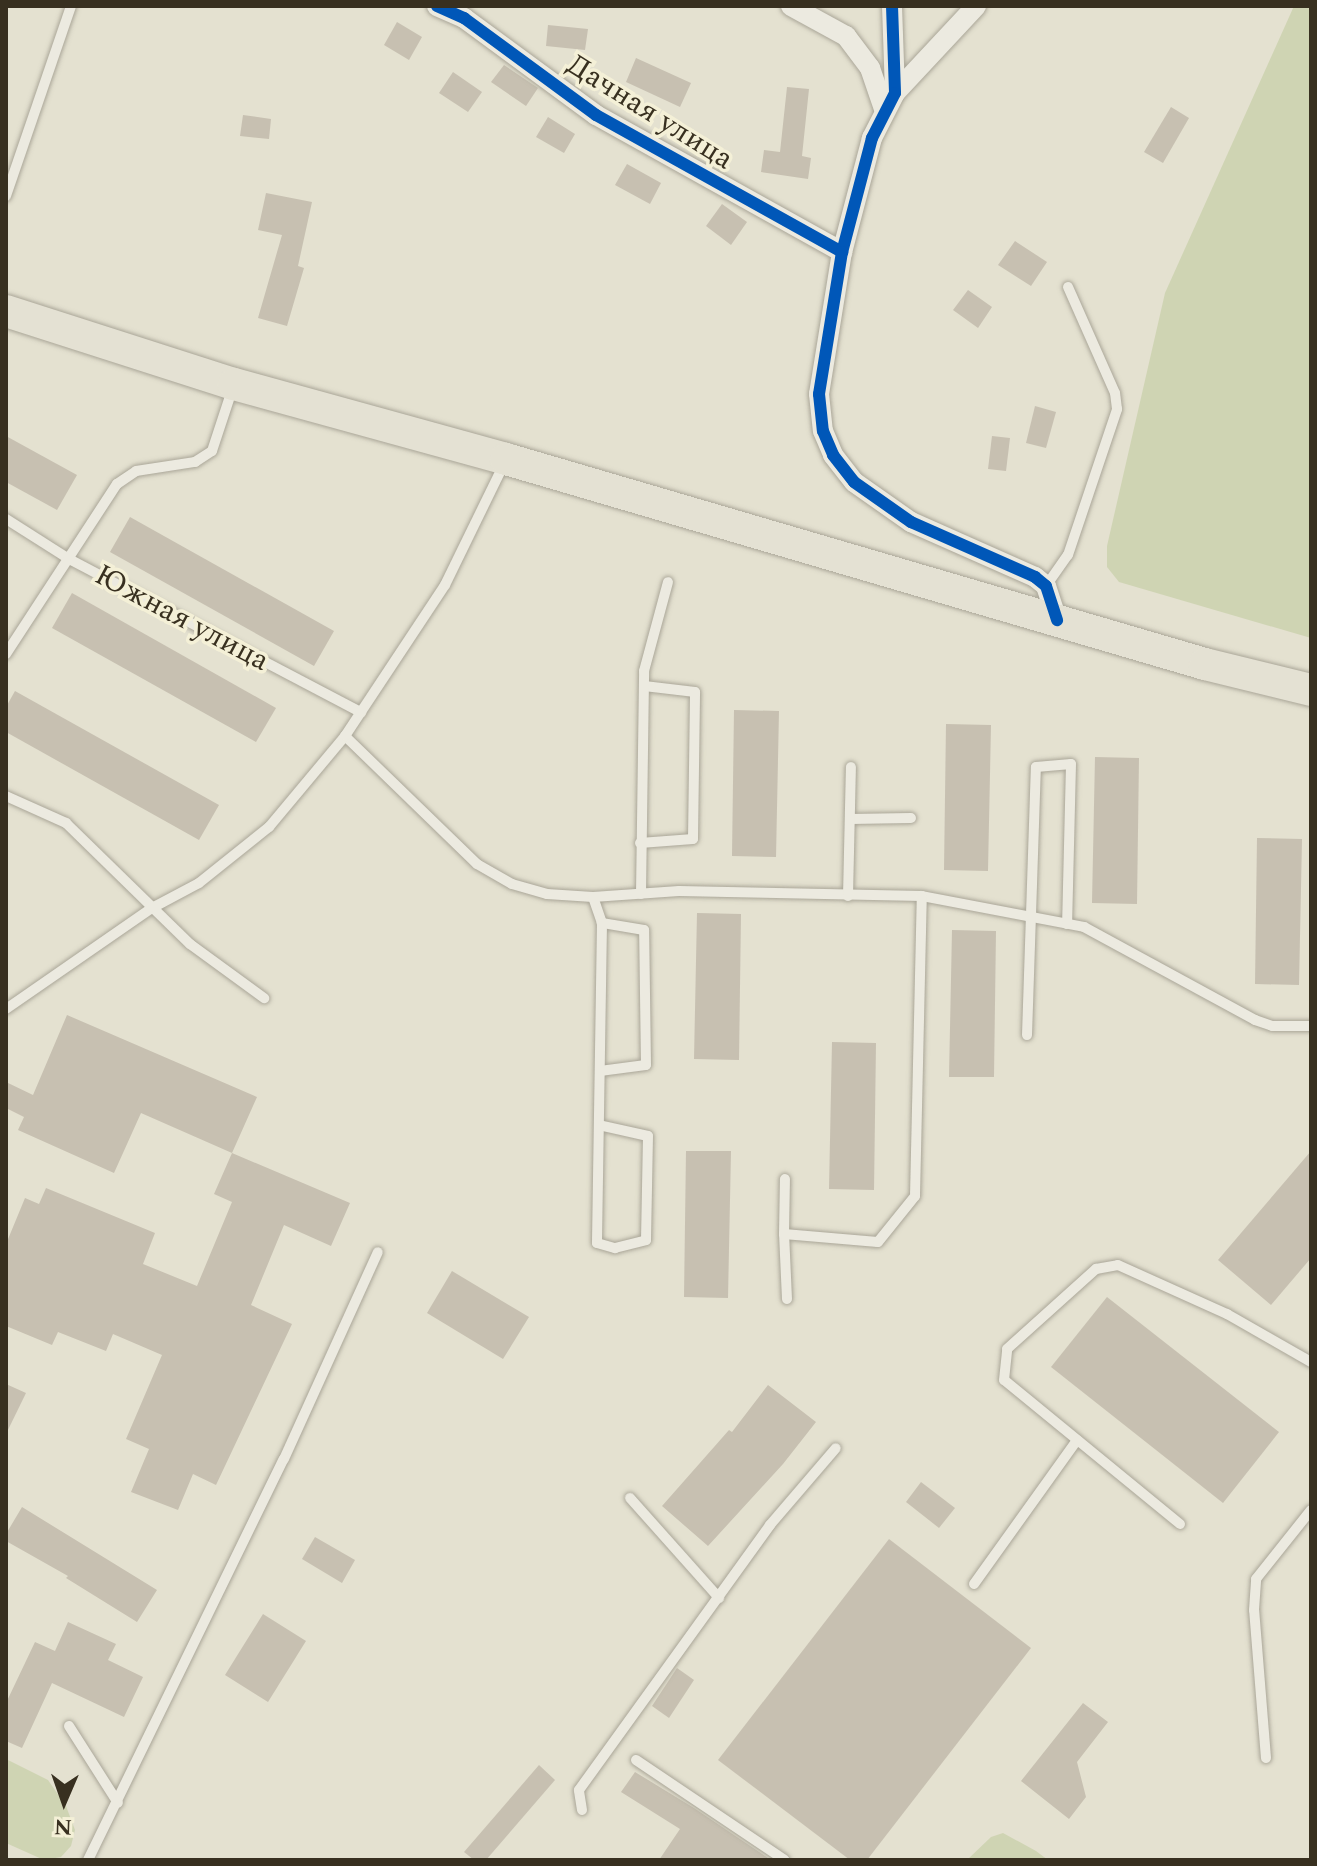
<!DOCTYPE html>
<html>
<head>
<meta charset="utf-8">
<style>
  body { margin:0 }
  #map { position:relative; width:1317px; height:1866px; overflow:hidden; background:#e4e1d0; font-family:Spectral,serif }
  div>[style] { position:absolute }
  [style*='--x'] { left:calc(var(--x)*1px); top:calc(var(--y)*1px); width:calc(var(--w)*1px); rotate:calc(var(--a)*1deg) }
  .green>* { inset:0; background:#cfd4b3 }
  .building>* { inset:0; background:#c7c0b1 }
  .roads { filter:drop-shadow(0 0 2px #aaa698) drop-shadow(0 0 2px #aaa698) }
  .service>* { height:10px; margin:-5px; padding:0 5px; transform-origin:5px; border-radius:5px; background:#eceae0 }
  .minor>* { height:20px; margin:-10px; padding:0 10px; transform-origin:10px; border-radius:10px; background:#eceae0 }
  .primary>* { height:32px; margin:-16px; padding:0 16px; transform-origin:16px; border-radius:16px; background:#e4e1d3 }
  .cycleway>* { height:12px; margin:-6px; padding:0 6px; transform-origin:6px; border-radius:6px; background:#0057b8 }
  span { translate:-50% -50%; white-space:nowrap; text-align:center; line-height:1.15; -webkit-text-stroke:7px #f4f0d7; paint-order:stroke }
  .street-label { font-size:30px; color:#383020 }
  .frame { position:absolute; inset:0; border:8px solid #383020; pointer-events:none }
  .north { position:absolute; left:24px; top:1762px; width:80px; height:80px; -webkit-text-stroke:6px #f4f0d7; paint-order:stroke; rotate:182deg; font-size:22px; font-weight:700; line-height:32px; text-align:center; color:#383020 }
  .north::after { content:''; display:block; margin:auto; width:28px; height:36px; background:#383020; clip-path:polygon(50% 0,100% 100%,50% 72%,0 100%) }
</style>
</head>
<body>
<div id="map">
  <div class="green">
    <div style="clip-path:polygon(1294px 6px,1311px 6px,1311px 638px,1119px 582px,1107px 567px,1107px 546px,1165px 293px)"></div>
    <div style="clip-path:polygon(6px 1759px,48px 1780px,66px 1806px,75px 1830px,71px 1846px,61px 1857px,44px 1860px,6px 1843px)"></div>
    <div style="clip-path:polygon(1003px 1833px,1036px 1851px,1048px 1860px,967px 1860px,991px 1837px)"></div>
  </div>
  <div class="building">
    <div style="clip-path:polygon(397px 22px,422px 37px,409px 60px,384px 45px)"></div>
    <div style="clip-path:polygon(548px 25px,588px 29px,585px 50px,546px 46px)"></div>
    <div style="clip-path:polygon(636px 58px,691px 83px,680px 107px,626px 82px)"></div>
    <div style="clip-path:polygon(504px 65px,538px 88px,526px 106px,491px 82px)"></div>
    <div style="clip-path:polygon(453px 72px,482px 92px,468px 112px,439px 93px)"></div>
    <div style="clip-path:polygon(787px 87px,809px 89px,802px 156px,811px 158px,808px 179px,761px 172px,764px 150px,780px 152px)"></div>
    <div style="clip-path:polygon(1171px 107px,1189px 118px,1163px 163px,1144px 152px)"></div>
    <div style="clip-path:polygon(243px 115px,271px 119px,269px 139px,240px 136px)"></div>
    <div style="clip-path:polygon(548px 117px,575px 134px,564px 153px,536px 137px)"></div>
    <div style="clip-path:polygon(627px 164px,661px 183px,650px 204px,615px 185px)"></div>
    <div style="clip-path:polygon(266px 193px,312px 202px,298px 266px,304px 268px,287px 326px,258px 318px,282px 235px,258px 230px)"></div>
    <div style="clip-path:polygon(722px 204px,747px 222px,731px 245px,706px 226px)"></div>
    <div style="clip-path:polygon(1015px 241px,1047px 262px,1031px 286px,998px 265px)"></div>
    <div style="clip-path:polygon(968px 290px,992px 307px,978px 328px,953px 310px)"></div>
    <div style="clip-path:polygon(1035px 406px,1056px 412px,1046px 448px,1026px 443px)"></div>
    <div style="clip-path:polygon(6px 436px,77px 475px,57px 510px,6px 482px)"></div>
    <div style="clip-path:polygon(992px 436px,1010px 438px,1006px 471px,988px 469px)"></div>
    <div style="clip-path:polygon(130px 517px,334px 631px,314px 666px,110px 552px)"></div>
    <div style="clip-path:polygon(72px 593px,276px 708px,256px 742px,52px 628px)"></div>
    <div style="clip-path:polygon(15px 691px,219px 805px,199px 840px,6px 732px,6px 707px)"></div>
    <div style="clip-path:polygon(734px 710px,779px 711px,776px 857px,732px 856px)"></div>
    <div style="clip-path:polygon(946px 724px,991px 725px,988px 871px,944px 870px)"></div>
    <div style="clip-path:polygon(1095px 757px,1139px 758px,1137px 904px,1092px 903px)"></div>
    <div style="clip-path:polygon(1257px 838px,1302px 839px,1299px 985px,1255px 984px)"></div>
    <div style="clip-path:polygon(697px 913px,741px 914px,739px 1060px,694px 1059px)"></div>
    <div style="clip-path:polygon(952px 930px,996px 931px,994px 1077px,949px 1077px)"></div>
    <div style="clip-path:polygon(67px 1015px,257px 1097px,232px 1153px,141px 1113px,114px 1173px,18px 1130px,24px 1117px,6px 1108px,6px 1082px,33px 1095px)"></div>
    <div style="clip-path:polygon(832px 1042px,876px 1043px,874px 1190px,829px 1189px)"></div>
    <div style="clip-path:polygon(686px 1151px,731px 1151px,728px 1298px,684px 1297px)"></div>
    <div style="clip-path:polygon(1311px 1151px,1311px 1258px,1271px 1305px,1218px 1260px)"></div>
    <div style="clip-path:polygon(232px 1153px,350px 1203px,331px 1246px,284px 1225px,251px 1305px,292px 1324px,216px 1485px,193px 1474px,178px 1510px,131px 1492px,149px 1449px,126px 1439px,162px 1355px,113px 1334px,106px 1351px,58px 1332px,52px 1345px,6px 1326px,6px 1244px,25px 1198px,39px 1204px,46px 1188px,155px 1233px,143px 1264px,197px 1286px,232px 1202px,214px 1194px)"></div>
    <div style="clip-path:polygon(452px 1271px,529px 1317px,503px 1359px,427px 1313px)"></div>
    <div style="clip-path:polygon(1107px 1297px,1279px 1432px,1223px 1503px,1051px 1367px)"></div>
    <div style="clip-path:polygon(6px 1384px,26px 1393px,6px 1434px)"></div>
    <div style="clip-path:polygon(768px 1385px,816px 1422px,783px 1464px,708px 1546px,662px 1506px,729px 1430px,732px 1432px)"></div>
    <div style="clip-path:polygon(921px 1482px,955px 1508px,939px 1528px,906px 1502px)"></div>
    <div style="clip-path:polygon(22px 1507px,157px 1590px,137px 1622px,66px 1578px,68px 1576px,6px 1541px,6px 1534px)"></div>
    <div style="clip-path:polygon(315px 1537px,355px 1560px,342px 1583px,302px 1559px)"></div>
    <div style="clip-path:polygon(889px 1539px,1031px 1648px,867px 1860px,850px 1860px,718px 1760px)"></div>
    <div style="clip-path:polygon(263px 1614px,306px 1641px,268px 1702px,225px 1675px)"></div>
    <div style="clip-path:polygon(68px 1622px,116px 1644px,108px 1660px,143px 1677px,124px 1717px,52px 1683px,22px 1748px,6px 1741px,6px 1703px,35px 1642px,55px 1651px)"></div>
    <div style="clip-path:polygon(677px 1668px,694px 1680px,669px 1718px,652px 1706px)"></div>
    <div style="clip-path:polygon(1083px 1703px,1108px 1722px,1077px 1762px,1086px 1797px,1069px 1819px,1021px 1781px)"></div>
    <div style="clip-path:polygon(539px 1765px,555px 1780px,486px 1860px,474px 1860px,464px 1852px)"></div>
    <div style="clip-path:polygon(635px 1772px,694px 1808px,771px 1860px,659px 1860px,680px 1829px,621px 1792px)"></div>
  </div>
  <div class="roads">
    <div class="service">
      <div style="--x:6;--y:196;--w:201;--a:-71.1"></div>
      <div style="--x:6;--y:519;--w:75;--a:32.4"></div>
      <div style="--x:69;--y:559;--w:330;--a:27.7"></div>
      <div style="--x:1046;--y:586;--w:38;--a:-55"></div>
      <div style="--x:1068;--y:555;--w:154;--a:-71.4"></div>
      <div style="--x:1117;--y:409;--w:16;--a:-97"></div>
      <div style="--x:1115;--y:393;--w:116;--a:-113.9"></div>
      <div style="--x:6;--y:654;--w:203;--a:-56.9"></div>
      <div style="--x:117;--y:484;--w:23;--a:-34"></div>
      <div style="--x:136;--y:471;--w:60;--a:-8.7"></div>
      <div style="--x:195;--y:462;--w:20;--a:-33"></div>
      <div style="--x:212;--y:451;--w:67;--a:-71.8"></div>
      <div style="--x:345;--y:736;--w:184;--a:44.1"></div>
      <div style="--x:477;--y:864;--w:40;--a:29.7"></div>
      <div style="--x:512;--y:884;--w:36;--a:16"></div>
      <div style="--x:547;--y:894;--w:46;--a:3.7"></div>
      <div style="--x:593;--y:897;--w:86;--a:-4"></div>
      <div style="--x:679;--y:891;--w:243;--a:1.2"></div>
      <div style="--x:922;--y:896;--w:165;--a:10.8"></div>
      <div style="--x:1084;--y:927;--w:195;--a:28.5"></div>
      <div style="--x:1255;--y:1020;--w:18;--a:19"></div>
      <div style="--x:1272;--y:1026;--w:39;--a:0"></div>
      <div style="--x:6;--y:796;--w:66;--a:24.2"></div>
      <div style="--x:66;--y:823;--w:173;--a:44.3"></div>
      <div style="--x:190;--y:944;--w:92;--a:36.1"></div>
      <div style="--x:850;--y:819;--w:61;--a:-0.9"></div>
      <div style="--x:640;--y:843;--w:53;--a:-4.3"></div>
      <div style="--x:693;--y:839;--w:147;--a:-89.2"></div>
      <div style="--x:695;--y:692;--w:51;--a:-173.3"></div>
      <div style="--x:641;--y:894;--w:223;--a:-89.2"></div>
      <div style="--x:644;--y:671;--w:92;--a:-74.9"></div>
      <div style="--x:848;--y:896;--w:129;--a:-88.7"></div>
      <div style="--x:593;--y:897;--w:28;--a:71"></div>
      <div style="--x:602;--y:923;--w:320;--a:90.9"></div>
      <div style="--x:597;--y:1243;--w:19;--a:16"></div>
      <div style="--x:615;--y:1248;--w:32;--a:-14"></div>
      <div style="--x:646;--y:1240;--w:104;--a:-88.9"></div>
      <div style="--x:648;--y:1136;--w:50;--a:-167.3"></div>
      <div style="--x:6;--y:1009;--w:178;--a:-34.7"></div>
      <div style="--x:152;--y:908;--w:53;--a:-28"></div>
      <div style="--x:199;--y:883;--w:90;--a:-38.7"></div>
      <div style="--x:269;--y:827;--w:119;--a:-50.1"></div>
      <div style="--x:345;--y:736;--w:181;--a:-56.5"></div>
      <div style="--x:445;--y:585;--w:135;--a:-64"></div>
      <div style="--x:1027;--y:1035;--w:268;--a:-88.1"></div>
      <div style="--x:1036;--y:767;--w:35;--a:-5"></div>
      <div style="--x:1071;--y:764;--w:160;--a:91.4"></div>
      <div style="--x:600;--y:1071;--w:46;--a:-7.4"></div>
      <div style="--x:646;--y:1065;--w:135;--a:-90.8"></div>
      <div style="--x:644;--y:930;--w:43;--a:-170.5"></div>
      <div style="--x:784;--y:1234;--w:55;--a:-89"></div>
      <div style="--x:787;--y:1299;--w:65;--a:-92.6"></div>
      <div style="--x:784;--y:1234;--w:94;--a:4.9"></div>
      <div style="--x:878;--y:1242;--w:59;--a:-51.2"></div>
      <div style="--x:915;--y:1196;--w:300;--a:-88.7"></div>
      <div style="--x:630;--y:1498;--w:134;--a:48.3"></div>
      <div style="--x:1180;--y:1524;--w:227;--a:-140.7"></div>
      <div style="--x:1004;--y:1380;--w:31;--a:-84"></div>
      <div style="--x:1007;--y:1349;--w:120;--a:-42"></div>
      <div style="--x:1096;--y:1269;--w:22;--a:-10"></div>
      <div style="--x:1118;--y:1265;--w:120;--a:24.2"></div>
      <div style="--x:1227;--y:1314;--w:97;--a:29.7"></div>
      <div style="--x:974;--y:1584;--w:177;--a:-54.4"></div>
      <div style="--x:69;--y:1726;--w:91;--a:57.5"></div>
      <div style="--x:1266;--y:1758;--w:148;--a:-94.6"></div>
      <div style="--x:1254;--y:1610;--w:31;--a:-86"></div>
      <div style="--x:1256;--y:1579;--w:88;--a:-51.4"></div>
      <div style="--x:636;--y:1760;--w:179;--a:33.9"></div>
      <div style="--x:582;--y:1810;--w:20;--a:-99"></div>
      <div style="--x:579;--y:1790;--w:327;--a:-54.2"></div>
      <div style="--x:770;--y:1525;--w:101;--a:-49.4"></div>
      <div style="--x:88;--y:1860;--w:446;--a:-64"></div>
      <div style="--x:284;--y:1459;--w:227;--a:-65.6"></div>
    </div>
    <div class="minor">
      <div style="--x:437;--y:6;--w:30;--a:24"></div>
      <div style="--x:464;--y:18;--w:164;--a:36.3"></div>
      <div style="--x:596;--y:115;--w:282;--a:29.1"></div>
      <div style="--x:791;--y:6;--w:63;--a:28.6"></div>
      <div style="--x:846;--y:36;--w:40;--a:53"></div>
      <div style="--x:870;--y:68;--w:43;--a:71.1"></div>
      <div style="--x:892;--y:6;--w:87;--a:88"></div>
      <div style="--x:895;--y:93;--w:51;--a:117.1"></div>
      <div style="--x:872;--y:138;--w:118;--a:104.7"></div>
      <div style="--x:842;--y:252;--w:144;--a:99.2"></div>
      <div style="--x:819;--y:394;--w:37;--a:84"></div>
      <div style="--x:823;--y:431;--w:26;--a:67"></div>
      <div style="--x:833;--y:455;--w:34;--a:52"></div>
      <div style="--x:854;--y:482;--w:70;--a:35.1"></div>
      <div style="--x:911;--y:522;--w:136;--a:23.9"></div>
      <div style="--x:1035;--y:577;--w:14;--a:39"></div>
      <div style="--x:1046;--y:586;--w:36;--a:72"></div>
      <div style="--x:895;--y:93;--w:119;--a:-47"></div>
    </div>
    <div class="primary">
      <div style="--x:6;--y:311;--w:239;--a:17.8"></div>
      <div style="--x:234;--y:384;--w:282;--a:15.4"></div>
      <div style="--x:506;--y:459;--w:728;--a:16.35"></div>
      <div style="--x:1205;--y:664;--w:109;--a:13.8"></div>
    </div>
  </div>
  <div class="cycleway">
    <div style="--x:437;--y:6;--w:30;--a:24"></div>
    <div style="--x:464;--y:18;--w:164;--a:36.3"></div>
    <div style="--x:596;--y:115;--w:282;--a:29.1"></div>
    <div style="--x:892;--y:6;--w:87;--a:88"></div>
    <div style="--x:895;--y:93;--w:51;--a:117.1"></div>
    <div style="--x:872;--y:138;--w:118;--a:104.7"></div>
    <div style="--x:842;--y:252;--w:144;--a:99.2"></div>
    <div style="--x:819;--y:394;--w:37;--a:84"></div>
    <div style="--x:823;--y:431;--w:26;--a:67"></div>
    <div style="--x:833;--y:455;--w:34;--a:52"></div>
    <div style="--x:854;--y:482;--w:70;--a:35.1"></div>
    <div style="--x:911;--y:522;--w:136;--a:23.9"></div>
    <div style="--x:1035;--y:577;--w:14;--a:39"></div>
    <div style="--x:1046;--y:586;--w:36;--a:72"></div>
  </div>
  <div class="street-label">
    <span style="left:650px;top:112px;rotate:32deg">Дачная улица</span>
    <span style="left:182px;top:618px;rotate:28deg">Южная улица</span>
  </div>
  <div class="frame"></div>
  <div class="north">N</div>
</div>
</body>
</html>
